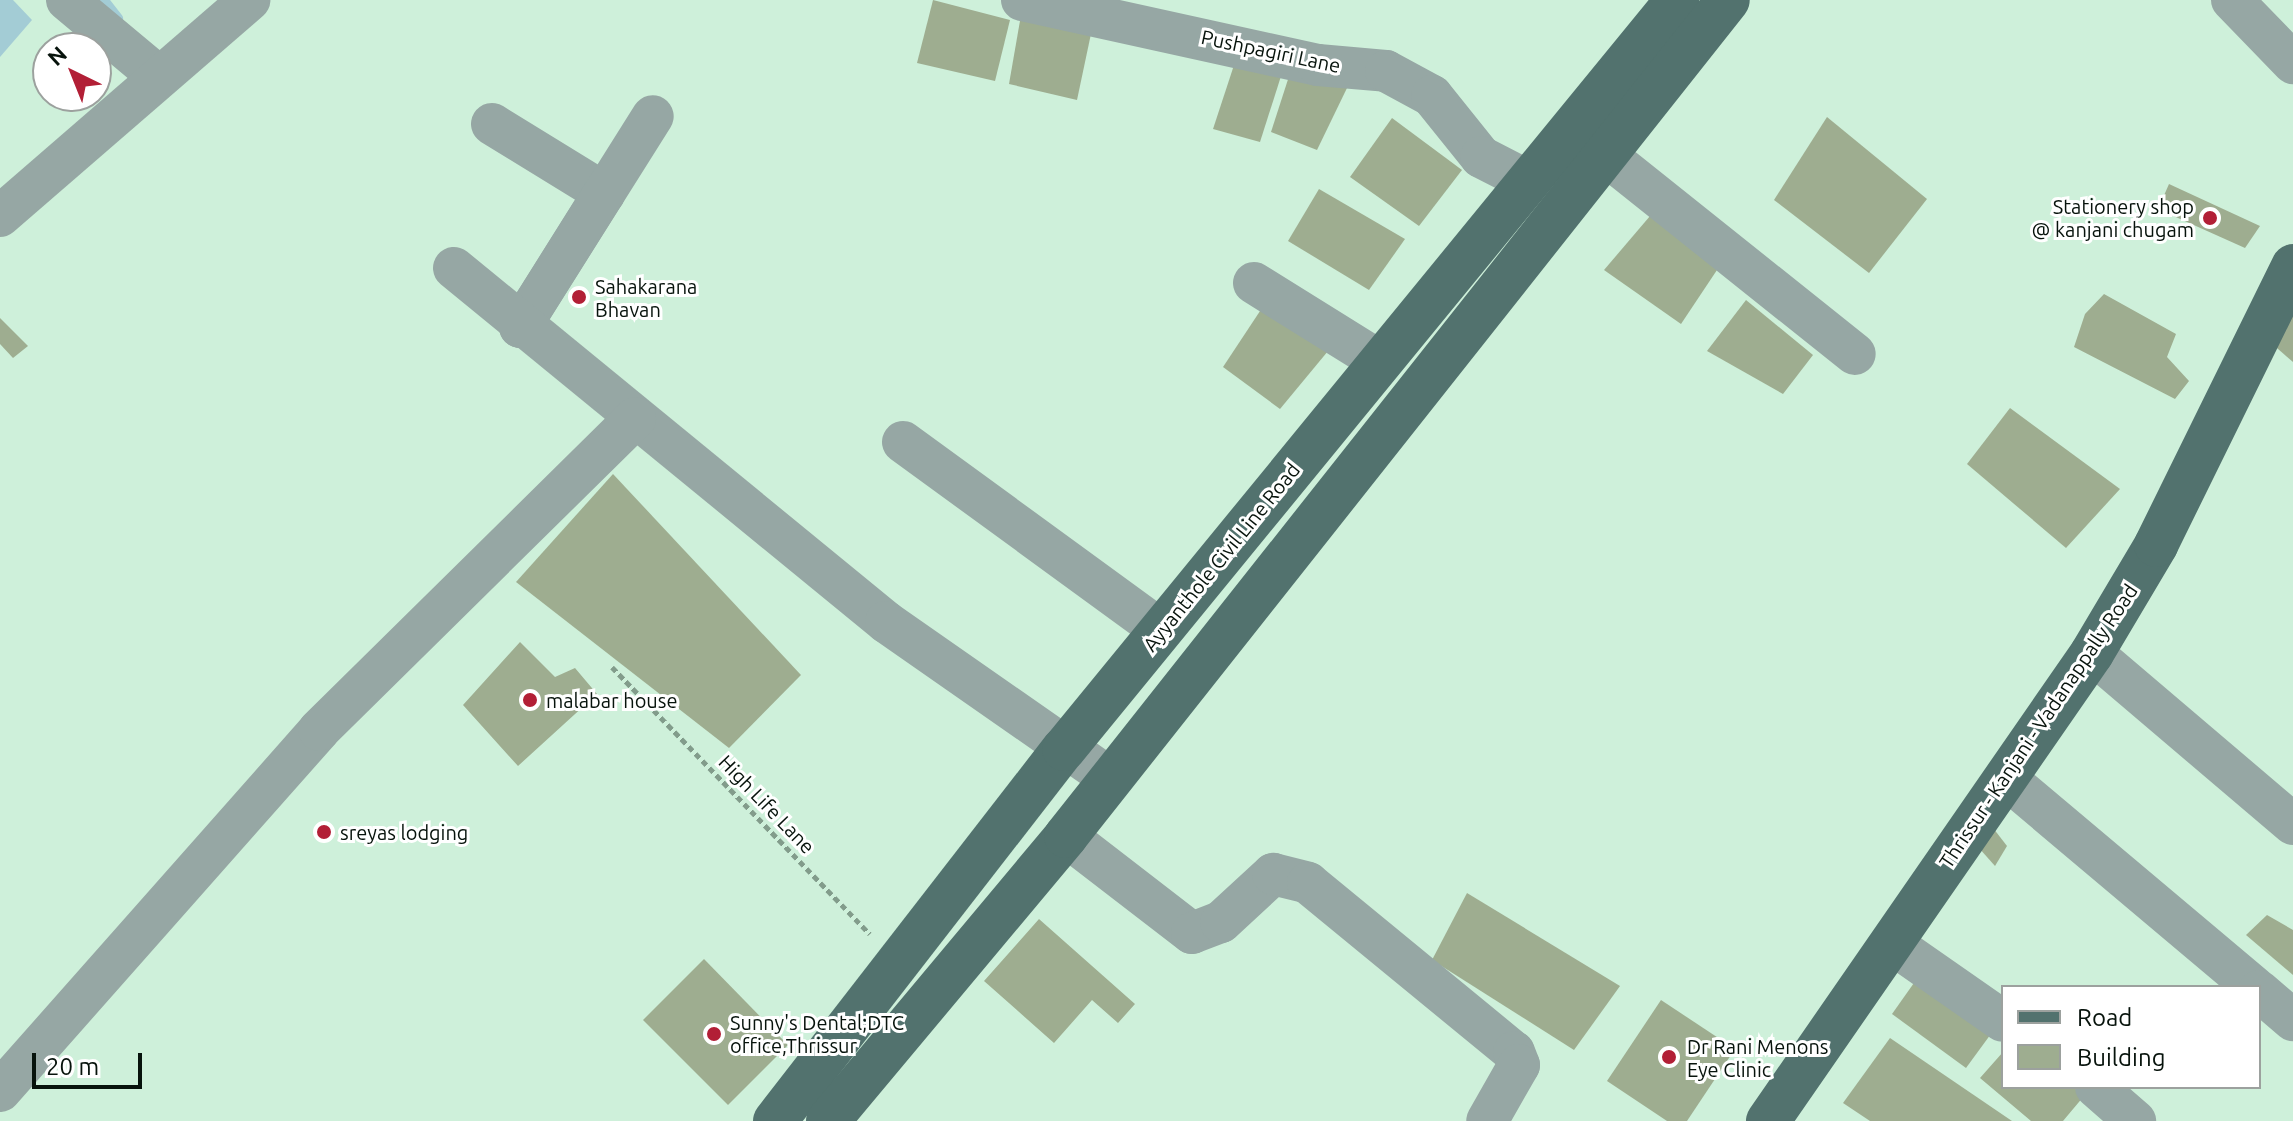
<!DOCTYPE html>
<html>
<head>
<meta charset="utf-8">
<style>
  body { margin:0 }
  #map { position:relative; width:2293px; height:1121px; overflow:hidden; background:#cef0da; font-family:Ubuntu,sans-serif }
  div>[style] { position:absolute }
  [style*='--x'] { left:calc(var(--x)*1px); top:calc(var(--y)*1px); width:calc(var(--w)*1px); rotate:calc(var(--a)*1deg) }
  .water>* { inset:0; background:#a3ccd5 }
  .stream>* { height:11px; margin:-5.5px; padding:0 5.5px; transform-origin:5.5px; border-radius:5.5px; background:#a3ccd5 }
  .building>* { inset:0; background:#9ead90 }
  .path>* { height:5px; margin-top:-2.5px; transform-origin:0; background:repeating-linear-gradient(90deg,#829c8b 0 6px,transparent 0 10px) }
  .minor>* { height:42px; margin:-21px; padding:0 21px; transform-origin:21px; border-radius:21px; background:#96a7a4 }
  .major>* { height:44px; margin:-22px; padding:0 22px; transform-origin:22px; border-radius:22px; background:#52726e }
  .dots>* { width:22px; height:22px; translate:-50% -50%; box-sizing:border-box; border:4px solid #fff; border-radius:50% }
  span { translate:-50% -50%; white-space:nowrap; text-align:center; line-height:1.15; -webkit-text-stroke:6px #fff; paint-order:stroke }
  .street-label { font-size:20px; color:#07130c }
  .poi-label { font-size:20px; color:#07130c }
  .right { translate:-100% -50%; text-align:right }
  .left { translate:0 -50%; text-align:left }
  .legend { position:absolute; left:2001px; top:985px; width:260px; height:104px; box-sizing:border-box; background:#fff; border:2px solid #9ca19e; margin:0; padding:10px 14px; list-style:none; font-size:24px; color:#07130c }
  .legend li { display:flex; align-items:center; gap:16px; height:40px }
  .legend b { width:40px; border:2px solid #9ca19e }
  .north { position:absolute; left:32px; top:32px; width:80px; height:80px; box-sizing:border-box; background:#fff; border:2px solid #9ca19e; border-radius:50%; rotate:317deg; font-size:22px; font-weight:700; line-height:32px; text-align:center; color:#07130c }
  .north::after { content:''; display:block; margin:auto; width:28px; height:36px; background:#b21f36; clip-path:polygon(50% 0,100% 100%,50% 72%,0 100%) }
  .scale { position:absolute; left:32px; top:1053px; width:110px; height:36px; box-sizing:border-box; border:4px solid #07130c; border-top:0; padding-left:10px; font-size:24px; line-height:28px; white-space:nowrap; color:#07130c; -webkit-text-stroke:6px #fff; paint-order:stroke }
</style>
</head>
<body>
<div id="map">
  <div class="water">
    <div style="clip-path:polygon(0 0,13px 0,32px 20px,0 57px)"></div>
  </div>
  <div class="stream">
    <div style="--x:103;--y:0;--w:23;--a:52"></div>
  </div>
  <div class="building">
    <div style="clip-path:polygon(933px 0,1010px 20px,995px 81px,917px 63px)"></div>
    <div style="clip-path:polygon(1021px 15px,1092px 29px,1077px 100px,1009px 84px)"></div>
    <div style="clip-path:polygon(1236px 59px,1282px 73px,1260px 142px,1213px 129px)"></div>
    <div style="clip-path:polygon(1292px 67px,1347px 88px,1317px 150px,1271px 132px)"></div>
    <div style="clip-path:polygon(1827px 117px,1927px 199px,1869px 273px,1774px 200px)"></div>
    <div style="clip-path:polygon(1392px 118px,1462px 170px,1419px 226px,1350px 177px)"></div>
    <div style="clip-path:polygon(2169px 184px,2260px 226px,2245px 248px,2158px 209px)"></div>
    <div style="clip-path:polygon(1319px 189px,1405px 239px,1369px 290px,1288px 241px)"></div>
    <div style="clip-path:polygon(1656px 209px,1723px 261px,1681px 324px,1604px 270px)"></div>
    <div style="clip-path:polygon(2293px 293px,2293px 362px,2269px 341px)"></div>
    <div style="clip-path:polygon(2104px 294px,2176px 334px,2167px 357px,2189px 381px,2175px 399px,2074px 347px,2085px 314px)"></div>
    <div style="clip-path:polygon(1746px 300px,1813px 355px,1783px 394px,1707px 351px)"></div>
    <div style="clip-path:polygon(1266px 302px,1333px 345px,1280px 409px,1223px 367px)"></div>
    <div style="clip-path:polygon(0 318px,28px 346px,13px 358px,0 344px)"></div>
    <div style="clip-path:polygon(2010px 408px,2120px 489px,2066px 548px,1967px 464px)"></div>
    <div style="clip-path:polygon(613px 474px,801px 675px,729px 748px,516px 582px)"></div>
    <div style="clip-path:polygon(520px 642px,555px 677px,575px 668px,597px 694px,518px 766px,463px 705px)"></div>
    <div style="clip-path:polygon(1990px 824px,2007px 846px,1995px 866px,1979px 848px)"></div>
    <div style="clip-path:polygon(1467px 893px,1620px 986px,1574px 1050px,1432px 960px)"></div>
    <div style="clip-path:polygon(2267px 915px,2293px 930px,2293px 975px,2246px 935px)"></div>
    <div style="clip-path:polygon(1039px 919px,1135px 1004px,1118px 1023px,1092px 1000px,1054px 1043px,984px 981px)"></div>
    <div style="clip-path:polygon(704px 959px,788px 1045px,728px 1105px,643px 1020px)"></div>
    <div style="clip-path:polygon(1921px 973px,1996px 1027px,1966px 1068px,1892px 1014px)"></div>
    <div style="clip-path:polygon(1661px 1000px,1735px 1049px,1687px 1121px,1667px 1121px,1607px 1081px)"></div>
    <div style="clip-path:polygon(1890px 1038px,2012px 1121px,1870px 1121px,1843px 1103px)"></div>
    <div style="clip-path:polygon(2003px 1052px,2003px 1087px,2073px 1087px,2084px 1096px,2063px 1121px,2031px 1121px,1980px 1078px)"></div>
  </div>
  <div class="path">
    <div style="--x:612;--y:667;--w:371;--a:46"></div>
  </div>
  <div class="minor">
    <div style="--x:67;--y:0;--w:120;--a:39.9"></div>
    <div style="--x:1022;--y:0;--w:303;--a:12.4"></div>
    <div style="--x:1318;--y:65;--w:68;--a:5"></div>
    <div style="--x:1386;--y:71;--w:52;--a:28.5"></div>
    <div style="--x:1432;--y:96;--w:78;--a:51.2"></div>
    <div style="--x:1481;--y:157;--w:53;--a:27.1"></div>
    <div style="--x:2232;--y:0;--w:88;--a:45.9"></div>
    <div style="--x:492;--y:124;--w:132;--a:31.6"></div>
    <div style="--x:604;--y:193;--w:158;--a:122.1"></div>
    <div style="--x:520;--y:327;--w:249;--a:-57.8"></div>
    <div style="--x:1603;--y:153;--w:322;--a:38.6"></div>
    <div style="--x:0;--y:216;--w:330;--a:-40.9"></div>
    <div style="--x:454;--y:268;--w:559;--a:39.33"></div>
    <div style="--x:886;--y:622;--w:274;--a:34.9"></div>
    <div style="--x:1254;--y:283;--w:150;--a:31.9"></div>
    <div style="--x:903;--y:442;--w:319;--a:36.1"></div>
    <div style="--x:2092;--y:653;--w:264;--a:40.4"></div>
    <div style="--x:2008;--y:780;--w:322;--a:40.1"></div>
    <div style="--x:1066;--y:836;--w:159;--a:37.6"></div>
    <div style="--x:1192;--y:933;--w:31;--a:-21"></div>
    <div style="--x:1221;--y:922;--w:71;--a:-42.7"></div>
    <div style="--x:1273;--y:874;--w:36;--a:14"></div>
    <div style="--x:1308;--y:883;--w:266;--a:39.4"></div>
    <div style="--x:1514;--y:1052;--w:14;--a:69"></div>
    <div style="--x:1519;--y:1065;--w:64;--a:119.7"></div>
    <div style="--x:1891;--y:943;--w:136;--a:34.9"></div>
    <div style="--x:2259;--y:991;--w:45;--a:40.5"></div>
    <div style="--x:2096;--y:1087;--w:52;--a:41.1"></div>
    <div style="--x:0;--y:1091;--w:482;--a:-48.5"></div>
    <div style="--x:319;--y:730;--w:444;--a:-44.6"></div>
  </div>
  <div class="major">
    <div style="--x:775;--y:1121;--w:471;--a:-52.2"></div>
    <div style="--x:1064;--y:749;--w:968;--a:-50.7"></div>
    <div style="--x:828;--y:1121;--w:371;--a:-50.1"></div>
    <div style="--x:1066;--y:836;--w:1066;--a:-51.63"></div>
    <div style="--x:1768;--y:1121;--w:569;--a:-55.3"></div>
    <div style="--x:2092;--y:653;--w:126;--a:-59.3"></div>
    <div style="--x:2156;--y:545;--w:311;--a:-63.8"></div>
  </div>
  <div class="dots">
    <div style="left:2210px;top:218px;background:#b21f36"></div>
    <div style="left:579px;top:297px;background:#b21f36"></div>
    <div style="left:530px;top:700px;background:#b21f36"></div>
    <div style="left:324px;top:832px;background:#b21f36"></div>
    <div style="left:714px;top:1034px;background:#b21f36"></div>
    <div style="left:1669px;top:1057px;background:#b21f36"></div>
  </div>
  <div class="street-label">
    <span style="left:1271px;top:51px;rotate:12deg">Pushpagiri Lane</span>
    <span style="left:1221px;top:557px;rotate:-51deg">Ayyanthole Civil Line Road</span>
    <span style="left:2038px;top:726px;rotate:-56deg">Thrissur - Kanjani - Vadanappally Road</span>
    <span style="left:767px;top:804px;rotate:46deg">High Life Lane</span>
  </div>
  <div class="poi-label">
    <span class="right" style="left:2194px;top:218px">Stationery shop<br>@ kanjani chugam</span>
    <span class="left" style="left:595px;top:298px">Sahakarana<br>Bhavan</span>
    <span class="left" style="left:546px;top:700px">malabar house</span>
    <span class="left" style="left:340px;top:832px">sreyas lodging</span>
    <span class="left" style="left:730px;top:1034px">Sunny's Dental;DTC<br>office,Thrissur</span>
    <span class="left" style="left:1687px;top:1058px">Dr Rani Menons<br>Eye Clinic</span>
  </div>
  <ul class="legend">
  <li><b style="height:10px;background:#52726e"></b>Road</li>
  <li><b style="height:22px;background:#9ead90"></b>Building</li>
  </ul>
  <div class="north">N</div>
  <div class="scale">20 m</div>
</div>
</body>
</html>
